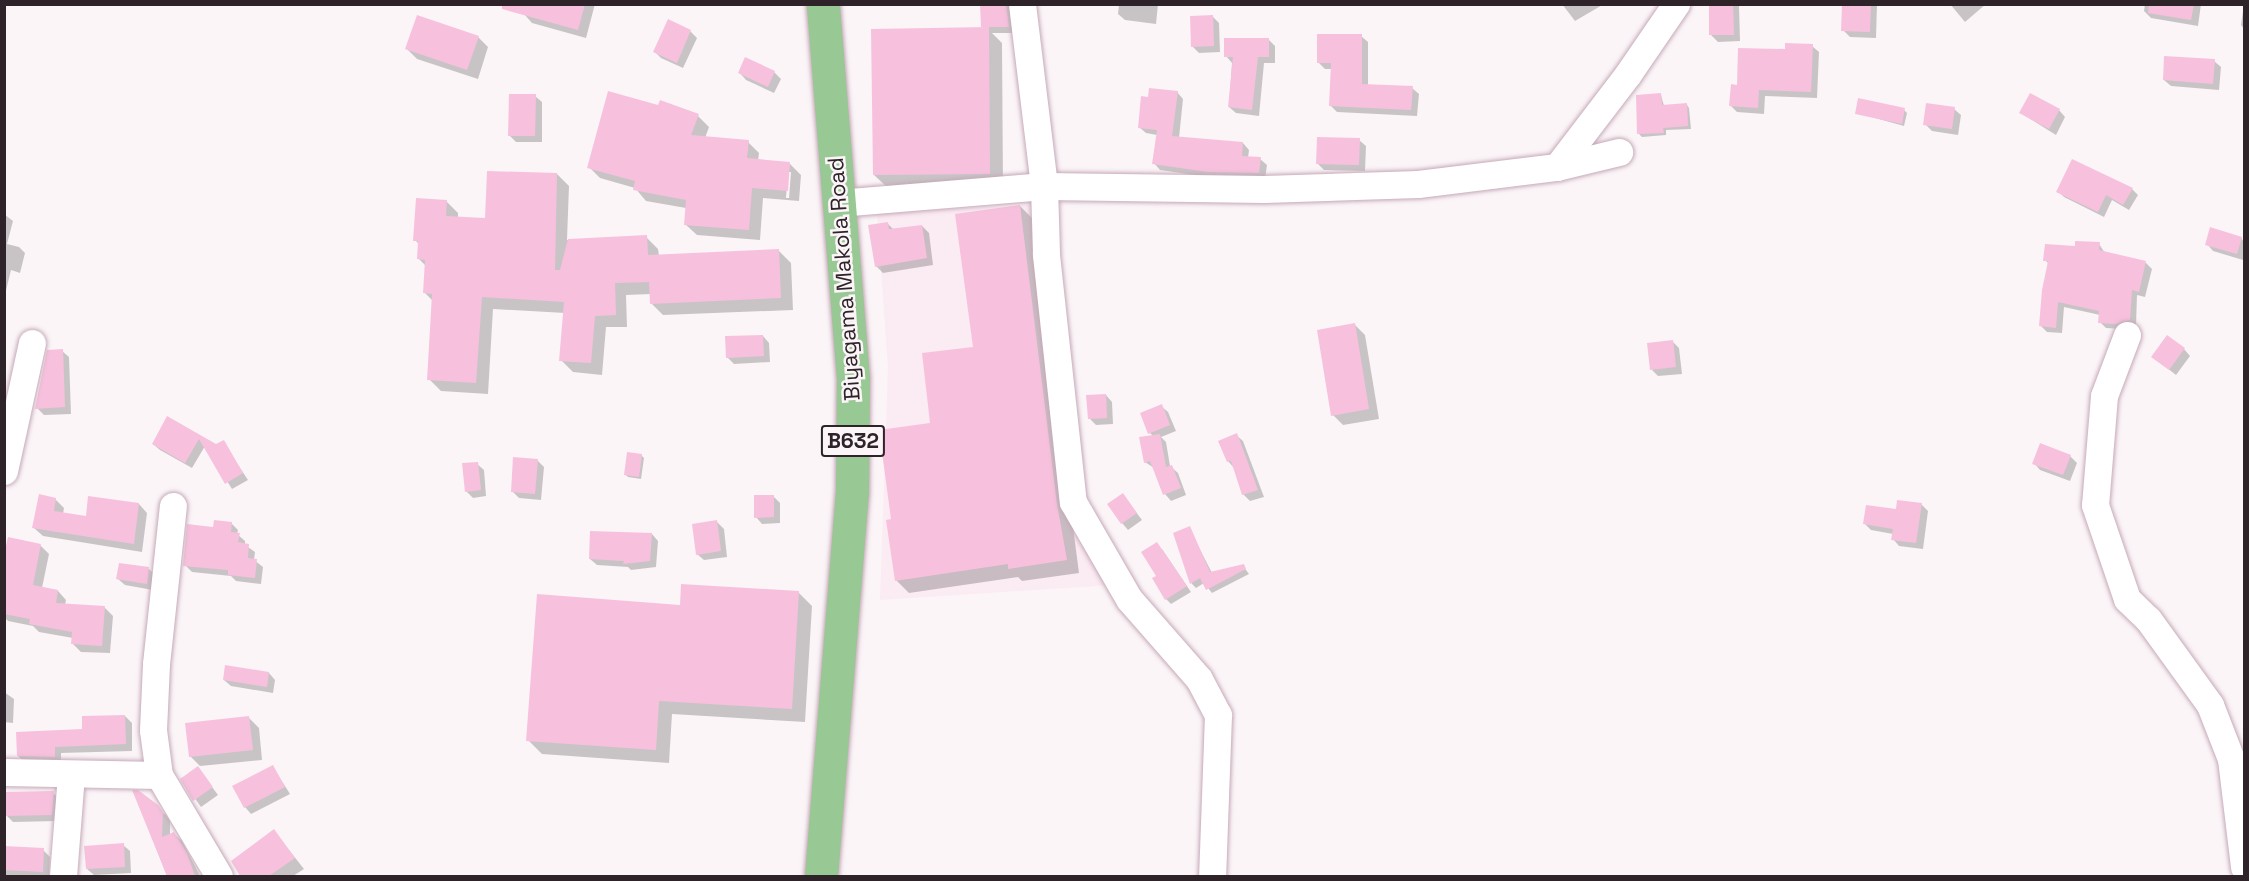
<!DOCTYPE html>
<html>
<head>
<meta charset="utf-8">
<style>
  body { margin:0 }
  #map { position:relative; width:2249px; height:881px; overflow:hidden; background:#fbf5f8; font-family:"Space Grotesk",sans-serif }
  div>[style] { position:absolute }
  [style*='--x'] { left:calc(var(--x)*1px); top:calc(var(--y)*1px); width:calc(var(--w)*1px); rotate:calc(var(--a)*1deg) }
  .built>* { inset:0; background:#fbebf3 }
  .shadow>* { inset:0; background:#0003 }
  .building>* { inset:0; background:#f7c1de }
  .roads { filter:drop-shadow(0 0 2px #c6a9b8) drop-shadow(0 0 2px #c6a9b8) }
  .minor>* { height:27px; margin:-13.5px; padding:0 13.5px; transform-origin:13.5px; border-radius:13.5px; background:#fff }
  .major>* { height:33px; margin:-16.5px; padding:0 16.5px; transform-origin:16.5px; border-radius:16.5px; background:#98c894 }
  span { translate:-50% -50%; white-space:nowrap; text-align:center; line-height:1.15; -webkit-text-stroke:5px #fbf5f8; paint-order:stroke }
  .shield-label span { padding:2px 4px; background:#fbf5f8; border:2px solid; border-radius:4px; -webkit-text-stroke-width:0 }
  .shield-label { font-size:21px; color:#2e2329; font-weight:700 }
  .street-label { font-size:22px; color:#2e2329 }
  .frame { position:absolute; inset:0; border:6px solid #2e2329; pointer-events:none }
</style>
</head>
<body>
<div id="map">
  <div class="built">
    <div style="clip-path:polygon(1040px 205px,1074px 522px,1112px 585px,880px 600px,888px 368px,877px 212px)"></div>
  </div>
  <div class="shadow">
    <div style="clip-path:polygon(526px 4px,595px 4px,586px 38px,532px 23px,524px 14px)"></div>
    <div style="clip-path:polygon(1005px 4px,1014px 4px,1015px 33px,992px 33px,1002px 43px,1003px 187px,888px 188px,874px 175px,985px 29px,982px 26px)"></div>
    <div style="clip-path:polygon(1119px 4px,1158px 4px,1156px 24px,1125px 20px,1118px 14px)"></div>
    <div style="clip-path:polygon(1562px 4px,1604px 4px,1575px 21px)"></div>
    <div style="clip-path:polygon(1711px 4px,1739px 6px,1740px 41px,1718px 42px,1711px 35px)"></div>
    <div style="clip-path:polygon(1844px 4px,1877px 4px,1876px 38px,1850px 37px,1843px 30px)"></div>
    <div style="clip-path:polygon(1950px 4px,1986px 4px,1965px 22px)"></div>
    <div style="clip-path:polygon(2145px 4px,2201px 4px,2198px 26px,2151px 18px,2144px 11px)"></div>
    <div style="clip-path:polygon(2244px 4px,2244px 29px,2241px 25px)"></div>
    <div style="clip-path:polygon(1213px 17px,1219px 23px,1220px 52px,1199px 53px,1192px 46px)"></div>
    <div style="clip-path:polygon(690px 31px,697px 38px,683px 68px,661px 58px,655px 52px)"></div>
    <div style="clip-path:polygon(1361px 36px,1368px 42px,1368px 86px,1412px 88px,1419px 94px,1417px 116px,1337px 112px,1331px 106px,1332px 69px,1325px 69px,1318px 62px)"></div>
    <div style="clip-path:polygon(478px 37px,488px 47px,478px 79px,417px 59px,407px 49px)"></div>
    <div style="clip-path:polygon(1268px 39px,1275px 46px,1275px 63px,1264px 63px,1259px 116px,1236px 113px,1229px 107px,1232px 63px,1226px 56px)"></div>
    <div style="clip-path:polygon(1812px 46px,1819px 52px,1817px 98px,1765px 96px,1764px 114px,1737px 112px,1731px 106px,1739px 86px,1786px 50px)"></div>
    <div style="clip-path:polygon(2214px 61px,2221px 67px,2219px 90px,2171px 86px,2164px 80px)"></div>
    <div style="clip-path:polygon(774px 72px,781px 79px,774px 93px,746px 80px,740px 73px)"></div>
    <div style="clip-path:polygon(1177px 92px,1183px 99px,1179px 138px,1243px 143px,1249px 150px,1248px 158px,1260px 159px,1267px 165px,1265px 179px,1216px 178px,1160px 170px,1154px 163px,1157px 135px,1146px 133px,1139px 127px,1150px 99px)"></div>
    <div style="clip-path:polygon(1661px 95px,1664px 106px,1687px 105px,1689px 108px,1691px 129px,1666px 130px,1666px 135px,1642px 137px,1639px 134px)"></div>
    <div style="clip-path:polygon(535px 96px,542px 102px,542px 142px,516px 142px,509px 135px)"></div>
    <div style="clip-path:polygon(1954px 109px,1961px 115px,1958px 135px,1932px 131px,1925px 124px)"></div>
    <div style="clip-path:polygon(1904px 110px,1907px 113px,1904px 126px,1857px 113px)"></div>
    <div style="clip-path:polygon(2059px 110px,2065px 117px,2056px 135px,2021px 113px)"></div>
    <div style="clip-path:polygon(evenodd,698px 116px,709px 127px,705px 138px,748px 142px,759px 153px,758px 161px,790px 164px,801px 175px,799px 201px,763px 198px,760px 240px,697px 235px,685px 224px,686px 208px,646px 201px,635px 188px,600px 178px,589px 167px,698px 116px,788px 172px,791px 172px,789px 198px,786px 198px,788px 172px)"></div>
    <div style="clip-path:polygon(1359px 140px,1366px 146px,1365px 171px,1324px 170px,1317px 163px)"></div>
    <div style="clip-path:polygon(557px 174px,569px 186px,567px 240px,646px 237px,658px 249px,659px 256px,779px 251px,791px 263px,793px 310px,663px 315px,651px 303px,651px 294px,626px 295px,627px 327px,606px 327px,602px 375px,573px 372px,561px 360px,565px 313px,493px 309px,488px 394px,441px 391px,429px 379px,433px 301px,424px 292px,426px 266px,419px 259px,420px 245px,415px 240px,446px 201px,458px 213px,458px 218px,487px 219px)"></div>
    <div style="clip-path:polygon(2132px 189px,2138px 195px,2129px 210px,2112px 200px,2104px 217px,2064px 197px,2058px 191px)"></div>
    <div style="clip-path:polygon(1020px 206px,1033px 219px,1079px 573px,1022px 581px,1018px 577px,909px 593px,896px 580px,892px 520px,932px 425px,975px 348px)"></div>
    <div style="clip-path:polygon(4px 214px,13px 221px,7px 244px,19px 247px,25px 253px,20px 273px,11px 270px,4px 299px)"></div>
    <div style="clip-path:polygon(888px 224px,894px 230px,922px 226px,929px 233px,933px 265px,883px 273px,876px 266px)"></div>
    <div style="clip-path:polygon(2241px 238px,2244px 242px,2243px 260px,2213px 251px,2207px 244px)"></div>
    <div style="clip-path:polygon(2099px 244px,2105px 253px,2146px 263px,2152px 269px,2145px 297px,2137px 295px,2136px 326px,2123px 329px,2106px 328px,2100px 322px,2100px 315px,2064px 307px,2062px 333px,2047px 332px,2041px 326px,2049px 264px,2045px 260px,2076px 248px)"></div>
    <div style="clip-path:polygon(1355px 325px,1365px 335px,1379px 419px,1343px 425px,1333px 415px)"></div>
    <div style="clip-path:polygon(763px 336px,769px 343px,770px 362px,734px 364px,727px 357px)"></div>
    <div style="clip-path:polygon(1672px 341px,1679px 348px,1682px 374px,1658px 376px,1652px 370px)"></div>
    <div style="clip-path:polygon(2184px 349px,2190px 356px,2176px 375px,2153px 357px)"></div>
    <div style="clip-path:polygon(62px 351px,69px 357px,71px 414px,44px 415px,37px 408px)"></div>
    <div style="clip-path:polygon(1106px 395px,1112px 402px,1113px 424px,1096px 425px,1089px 418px)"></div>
    <div style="clip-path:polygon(1161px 406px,1168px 412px,1176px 431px,1161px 437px,1166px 442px,1170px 466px,1178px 473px,1186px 495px,1171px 501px,1165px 494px,1154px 468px,1145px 462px,1153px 436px,1150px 433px)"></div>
    <div style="clip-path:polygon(167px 418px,216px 446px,223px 442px,248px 480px,232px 489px,205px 446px,192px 468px,160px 450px,153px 444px)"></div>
    <div style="clip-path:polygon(1236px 435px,1243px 441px,1264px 497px,1250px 501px,1243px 494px,1234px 468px,1228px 461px)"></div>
    <div style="clip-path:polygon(641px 455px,644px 458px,641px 479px,628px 477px,625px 474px)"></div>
    <div style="clip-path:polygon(2070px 456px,2077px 463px,2070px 481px,2040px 470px,2034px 463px)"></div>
    <div style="clip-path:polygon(537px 460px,544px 467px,541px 500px,519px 498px,512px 491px)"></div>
    <div style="clip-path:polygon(477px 464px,484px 470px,486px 496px,473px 498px,466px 491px)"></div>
    <div style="clip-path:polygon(1123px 495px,1142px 520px,1128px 530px,1122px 523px)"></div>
    <div style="clip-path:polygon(773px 496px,780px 503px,780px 523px,762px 524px,756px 517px)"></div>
    <div style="clip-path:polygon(55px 499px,64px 508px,63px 514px,87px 518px,139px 504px,147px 513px,142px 552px,43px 536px,34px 528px)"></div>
    <div style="clip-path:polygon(1921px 504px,1928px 511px,1923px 549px,1899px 546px,1893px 539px,1893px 534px,1871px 530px,1865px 524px,1897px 510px)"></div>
    <div style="clip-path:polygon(717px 522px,724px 529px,727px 557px,704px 560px,697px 554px)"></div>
    <div style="clip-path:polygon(231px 523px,238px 530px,237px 534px,245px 541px,245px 545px,255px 552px,254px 560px,263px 567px,261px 584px,236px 581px,231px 576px,192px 572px,185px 565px,214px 528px)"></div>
    <div style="clip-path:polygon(1189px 528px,1212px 573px,1243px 566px,1249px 574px,1212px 593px,1204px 583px,1196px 588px,1192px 584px,1174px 534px)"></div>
    <div style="clip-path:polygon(652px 534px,658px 541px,656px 567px,631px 570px,628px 567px,597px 565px,590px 559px)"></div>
    <div style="clip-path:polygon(9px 539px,41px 546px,49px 554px,42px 588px,58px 591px,66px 600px,65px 605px,105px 608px,113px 616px,110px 653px,81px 652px,72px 643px,73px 638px,39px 632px,33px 626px,8px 621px,4px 617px)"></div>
    <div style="clip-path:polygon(1162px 549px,1191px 592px,1171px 604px,1166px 599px,1158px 576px)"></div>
    <div style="clip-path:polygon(149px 569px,155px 575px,153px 590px,125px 585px,118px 579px)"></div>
    <div style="clip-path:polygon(798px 592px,812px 606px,805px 722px,672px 714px,669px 763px,542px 754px,528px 740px,681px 607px)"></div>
    <div style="clip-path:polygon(269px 673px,275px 680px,273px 693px,231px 686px,224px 680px)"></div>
    <div style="clip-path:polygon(4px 692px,14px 699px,13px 723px,4px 722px)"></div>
    <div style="clip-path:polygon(125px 716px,132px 723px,132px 751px,61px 753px,61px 763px,25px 763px,18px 756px)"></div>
    <div style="clip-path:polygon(249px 718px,259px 728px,262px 760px,200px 766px,190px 756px)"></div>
    <div style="clip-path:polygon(273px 767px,290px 794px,251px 814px,245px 807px)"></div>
    <div style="clip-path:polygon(198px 768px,218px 795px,201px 807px,182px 780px)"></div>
    <div style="clip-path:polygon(134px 792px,166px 815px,170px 821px,170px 835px,174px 834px,182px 841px,200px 876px,167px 876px)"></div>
    <div style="clip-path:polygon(53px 793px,60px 799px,58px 821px,13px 822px,6px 815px)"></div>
    <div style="clip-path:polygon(274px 831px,304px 869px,293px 876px,243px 876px,233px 861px)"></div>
    <div style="clip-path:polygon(123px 845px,130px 851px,131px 873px,94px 875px,87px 869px)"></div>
    <div style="clip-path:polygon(4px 847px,43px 850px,50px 857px,49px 876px,4px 875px)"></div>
  </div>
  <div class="building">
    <div style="clip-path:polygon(502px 4px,585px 4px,578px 30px,502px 9px)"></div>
    <div style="clip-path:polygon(980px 4px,1006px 4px,1009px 27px,981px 27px)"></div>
    <div style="clip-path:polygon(1709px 4px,1733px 4px,1734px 35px,1709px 35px)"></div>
    <div style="clip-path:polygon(1842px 4px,1871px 4px,1870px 32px,1841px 31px)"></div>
    <div style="clip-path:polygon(2149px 4px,2194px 4px,2191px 20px,2148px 13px)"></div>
    <div style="clip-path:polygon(417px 15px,479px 36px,467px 70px,405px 49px)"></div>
    <div style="clip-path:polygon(1213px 15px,1214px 46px,1191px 47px,1190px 16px)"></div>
    <div style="clip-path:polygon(668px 19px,691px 30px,677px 63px,653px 52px)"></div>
    <div style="clip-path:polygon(989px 27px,990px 174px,873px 175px,871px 29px)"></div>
    <div style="clip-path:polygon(1317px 34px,1362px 34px,1362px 84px,1413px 86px,1411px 110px,1329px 106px,1331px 63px,1317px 63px)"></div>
    <div style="clip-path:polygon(1224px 38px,1269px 38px,1269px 57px,1258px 57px,1252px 110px,1228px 107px,1233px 57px,1224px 57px)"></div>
    <div style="clip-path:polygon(1785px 43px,1813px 44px,1811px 92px,1759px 90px,1758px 108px,1729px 106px,1731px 84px,1737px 85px,1738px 48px,1785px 49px)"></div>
    <div style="clip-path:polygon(2164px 56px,2215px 59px,2213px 84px,2163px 80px)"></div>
    <div style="clip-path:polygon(745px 57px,775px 71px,768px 87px,738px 73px)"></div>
    <div style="clip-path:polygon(1149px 88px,1178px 91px,1172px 136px,1243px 142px,1242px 156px,1261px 157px,1259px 173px,1208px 172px,1152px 164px,1157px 130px,1138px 128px,1141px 96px,1148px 97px)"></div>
    <div style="clip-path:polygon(608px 91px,658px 105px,660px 100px,699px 114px,691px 135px,749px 140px,747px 158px,790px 162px,788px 191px,752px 188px,749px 230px,684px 225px,686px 200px,633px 190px,635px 181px,587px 168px)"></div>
    <div style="clip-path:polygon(1661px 93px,1662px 105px,1687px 103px,1688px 126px,1663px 128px,1664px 133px,1637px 134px,1636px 95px)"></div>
    <div style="clip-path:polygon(2030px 93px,2060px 109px,2049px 129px,2019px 113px)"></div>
    <div style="clip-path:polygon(509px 94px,536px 94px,535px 136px,508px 136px)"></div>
    <div style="clip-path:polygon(1858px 98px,1905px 108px,1902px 124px,1855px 114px)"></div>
    <div style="clip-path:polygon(1926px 103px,1955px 107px,1952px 129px,1923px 125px)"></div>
    <div style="clip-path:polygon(1317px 137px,1360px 138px,1359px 165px,1316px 164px)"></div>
    <div style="clip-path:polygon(2072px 159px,2133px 188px,2123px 205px,2106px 195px,2098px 212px,2056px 192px)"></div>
    <div style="clip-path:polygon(487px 171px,557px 173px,555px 270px,560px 270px,568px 239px,647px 235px,648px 255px,779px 249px,781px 298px,650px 304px,649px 282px,615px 283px,616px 315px,595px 316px,591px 363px,559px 361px,564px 302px,482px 297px,476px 383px,427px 380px,432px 294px,423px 293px,425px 260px,417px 259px,418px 241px,413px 241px,416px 198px,447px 200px,446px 216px,485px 218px)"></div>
    <div style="clip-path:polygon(1020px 205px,1057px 504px,1067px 560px,1008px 569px,1008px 564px,895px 581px,886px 520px,891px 519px,879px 430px,930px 423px,922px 353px,973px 347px,955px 214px)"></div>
    <div style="clip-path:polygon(888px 222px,889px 229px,922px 225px,927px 258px,875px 267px,868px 225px)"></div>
    <div style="clip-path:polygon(2210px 227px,2242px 237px,2237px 254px,2205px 245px)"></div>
    <div style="clip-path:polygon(2075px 241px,2100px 242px,2099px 250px,2146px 261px,2139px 292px,2132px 290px,2130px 320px,2116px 324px,2098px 323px,2099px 311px,2058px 302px,2056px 328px,2039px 326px,2042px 290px,2048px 261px,2043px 261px,2045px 244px,2075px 246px)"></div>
    <div style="clip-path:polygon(1355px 323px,1369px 409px,1331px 416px,1317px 330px)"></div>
    <div style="clip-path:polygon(763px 335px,764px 356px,726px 358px,725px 336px)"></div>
    <div style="clip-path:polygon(2167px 335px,2185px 348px,2169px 370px,2151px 357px)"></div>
    <div style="clip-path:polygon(1673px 340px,1676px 367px,1650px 370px,1647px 343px)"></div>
    <div style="clip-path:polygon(63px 349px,65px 407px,35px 409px,47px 350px)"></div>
    <div style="clip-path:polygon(1106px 394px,1107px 418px,1088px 419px,1086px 395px)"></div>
    <div style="clip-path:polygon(1162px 404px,1170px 425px,1148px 434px,1140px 413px)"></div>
    <div style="clip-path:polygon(167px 416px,216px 444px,224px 440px,243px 473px,225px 484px,199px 439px,185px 463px,152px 444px)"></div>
    <div style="clip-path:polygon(1237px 433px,1258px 490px,1242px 495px,1231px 461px,1227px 462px,1218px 441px)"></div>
    <div style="clip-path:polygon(1160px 434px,1166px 467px,1172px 465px,1181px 488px,1163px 495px,1150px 461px,1144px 463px,1139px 437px)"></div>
    <div style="clip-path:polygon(2040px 443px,2071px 455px,2063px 475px,2032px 464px)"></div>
    <div style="clip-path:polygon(627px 452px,642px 454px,639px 477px,624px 475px)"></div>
    <div style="clip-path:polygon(513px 457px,538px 459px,535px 494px,511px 492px)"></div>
    <div style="clip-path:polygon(478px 462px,481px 490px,465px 492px,462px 463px)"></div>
    <div style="clip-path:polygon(1123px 493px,1137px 513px,1121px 524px,1107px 504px)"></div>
    <div style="clip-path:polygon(39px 494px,56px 498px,54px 511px,86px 516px,88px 496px,139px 503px,134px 544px,32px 528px)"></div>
    <div style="clip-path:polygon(754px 495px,774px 495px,774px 517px,754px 518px)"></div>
    <div style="clip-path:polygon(1897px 500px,1922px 503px,1916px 543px,1891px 540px,1893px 529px,1863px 524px,1866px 505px,1896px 509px)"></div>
    <div style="clip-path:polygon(214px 520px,232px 522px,231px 532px,240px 533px,238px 542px,249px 544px,248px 558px,257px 559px,255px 578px,228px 575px,228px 570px,183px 566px,187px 524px,213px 527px)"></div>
    <div style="clip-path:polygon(717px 520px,721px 551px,696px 555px,692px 524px)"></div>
    <div style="clip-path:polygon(1190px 526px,1210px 572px,1244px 564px,1246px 569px,1206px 590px,1200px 578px,1190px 584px,1173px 533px)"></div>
    <div style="clip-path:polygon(590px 531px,652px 533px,650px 561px,623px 564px,624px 561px,589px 559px)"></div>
    <div style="clip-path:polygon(8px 537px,41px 544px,33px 585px,58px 590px,56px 603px,105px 606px,102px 646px,71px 644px,72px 632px,29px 624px,30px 619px,4px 614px,4px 554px)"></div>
    <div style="clip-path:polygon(1157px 542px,1187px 586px,1165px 600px,1152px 578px,1156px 576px,1141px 552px)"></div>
    <div style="clip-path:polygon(119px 563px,149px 567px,147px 584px,116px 579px)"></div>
    <div style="clip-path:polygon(681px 584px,799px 591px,792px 709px,659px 701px,656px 750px,526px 741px,537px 594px,680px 605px)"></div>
    <div style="clip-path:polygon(225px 665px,269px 672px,267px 687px,223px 680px)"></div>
    <div style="clip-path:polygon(125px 715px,126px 744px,55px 747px,55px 757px,17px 756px,16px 732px,82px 729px,82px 716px)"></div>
    <div style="clip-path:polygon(249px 716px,253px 750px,189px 757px,185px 723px)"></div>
    <div style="clip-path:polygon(273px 765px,285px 787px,244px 808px,232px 786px)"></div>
    <div style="clip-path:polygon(198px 766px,213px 787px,193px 801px,180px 779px)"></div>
    <div style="clip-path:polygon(132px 790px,138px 790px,158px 805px,163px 812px,162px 837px,174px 832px,187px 853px,195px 876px,167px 876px)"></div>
    <div style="clip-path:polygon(54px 791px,52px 815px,5px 816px,4px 792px)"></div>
    <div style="clip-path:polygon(274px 829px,295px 858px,269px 876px,240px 876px,231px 861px)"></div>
    <div style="clip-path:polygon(124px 843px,125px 867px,86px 869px,84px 846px)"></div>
    <div style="clip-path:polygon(4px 846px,44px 848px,43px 872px,4px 870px)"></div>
  </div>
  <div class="roads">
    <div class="minor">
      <div style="--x:1022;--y:4;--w:183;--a:83.1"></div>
      <div style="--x:1044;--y:186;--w:69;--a:88.3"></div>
      <div style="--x:1046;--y:255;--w:248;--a:83.8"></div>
      <div style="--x:1073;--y:502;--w:112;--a:60"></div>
      <div style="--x:1129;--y:599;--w:106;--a:48.8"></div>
      <div style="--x:1199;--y:679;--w:41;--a:62.2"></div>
      <div style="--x:1218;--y:715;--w:161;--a:92.1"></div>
      <div style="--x:1557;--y:167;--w:117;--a:-52.6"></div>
      <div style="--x:1628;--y:74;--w:85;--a:-55.6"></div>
      <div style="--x:838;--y:203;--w:207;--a:-4.7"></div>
      <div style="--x:1044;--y:186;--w:220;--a:0.8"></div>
      <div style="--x:1264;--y:189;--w:154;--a:-1.9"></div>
      <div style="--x:1418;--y:184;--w:140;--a:-7"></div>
      <div style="--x:1557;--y:167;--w:64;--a:-13.6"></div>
      <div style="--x:2127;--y:335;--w:65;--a:110.7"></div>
      <div style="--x:2104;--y:396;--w:109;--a:94.7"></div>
      <div style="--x:2095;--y:505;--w:99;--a:71.2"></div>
      <div style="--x:2127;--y:599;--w:29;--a:44"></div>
      <div style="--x:2148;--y:619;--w:106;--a:54.2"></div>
      <div style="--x:2210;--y:705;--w:58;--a:68.7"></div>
      <div style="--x:2231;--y:759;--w:109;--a:83.1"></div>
      <div style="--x:4;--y:471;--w:131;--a:-77.7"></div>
      <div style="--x:4;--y:772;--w:155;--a:1.1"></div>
      <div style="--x:159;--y:775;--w:117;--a:59.3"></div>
      <div style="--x:159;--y:775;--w:45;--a:-97.6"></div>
      <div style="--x:153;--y:730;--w:66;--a:-87.4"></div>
      <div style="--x:156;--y:664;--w:159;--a:-83.9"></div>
      <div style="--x:63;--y:876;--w:102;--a:-85.5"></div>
    </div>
    <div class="major">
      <div style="--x:821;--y:876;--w:386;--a:-85.4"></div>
      <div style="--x:852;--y:491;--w:112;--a:-89.5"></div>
      <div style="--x:853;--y:379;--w:376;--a:-94.6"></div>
    </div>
  </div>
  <div class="shield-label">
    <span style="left:853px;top:441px">B632</span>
  </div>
  <div class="street-label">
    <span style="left:844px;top:279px;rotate:-94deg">Biyagama Makola Road</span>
  </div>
  <div class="frame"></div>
</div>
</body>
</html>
